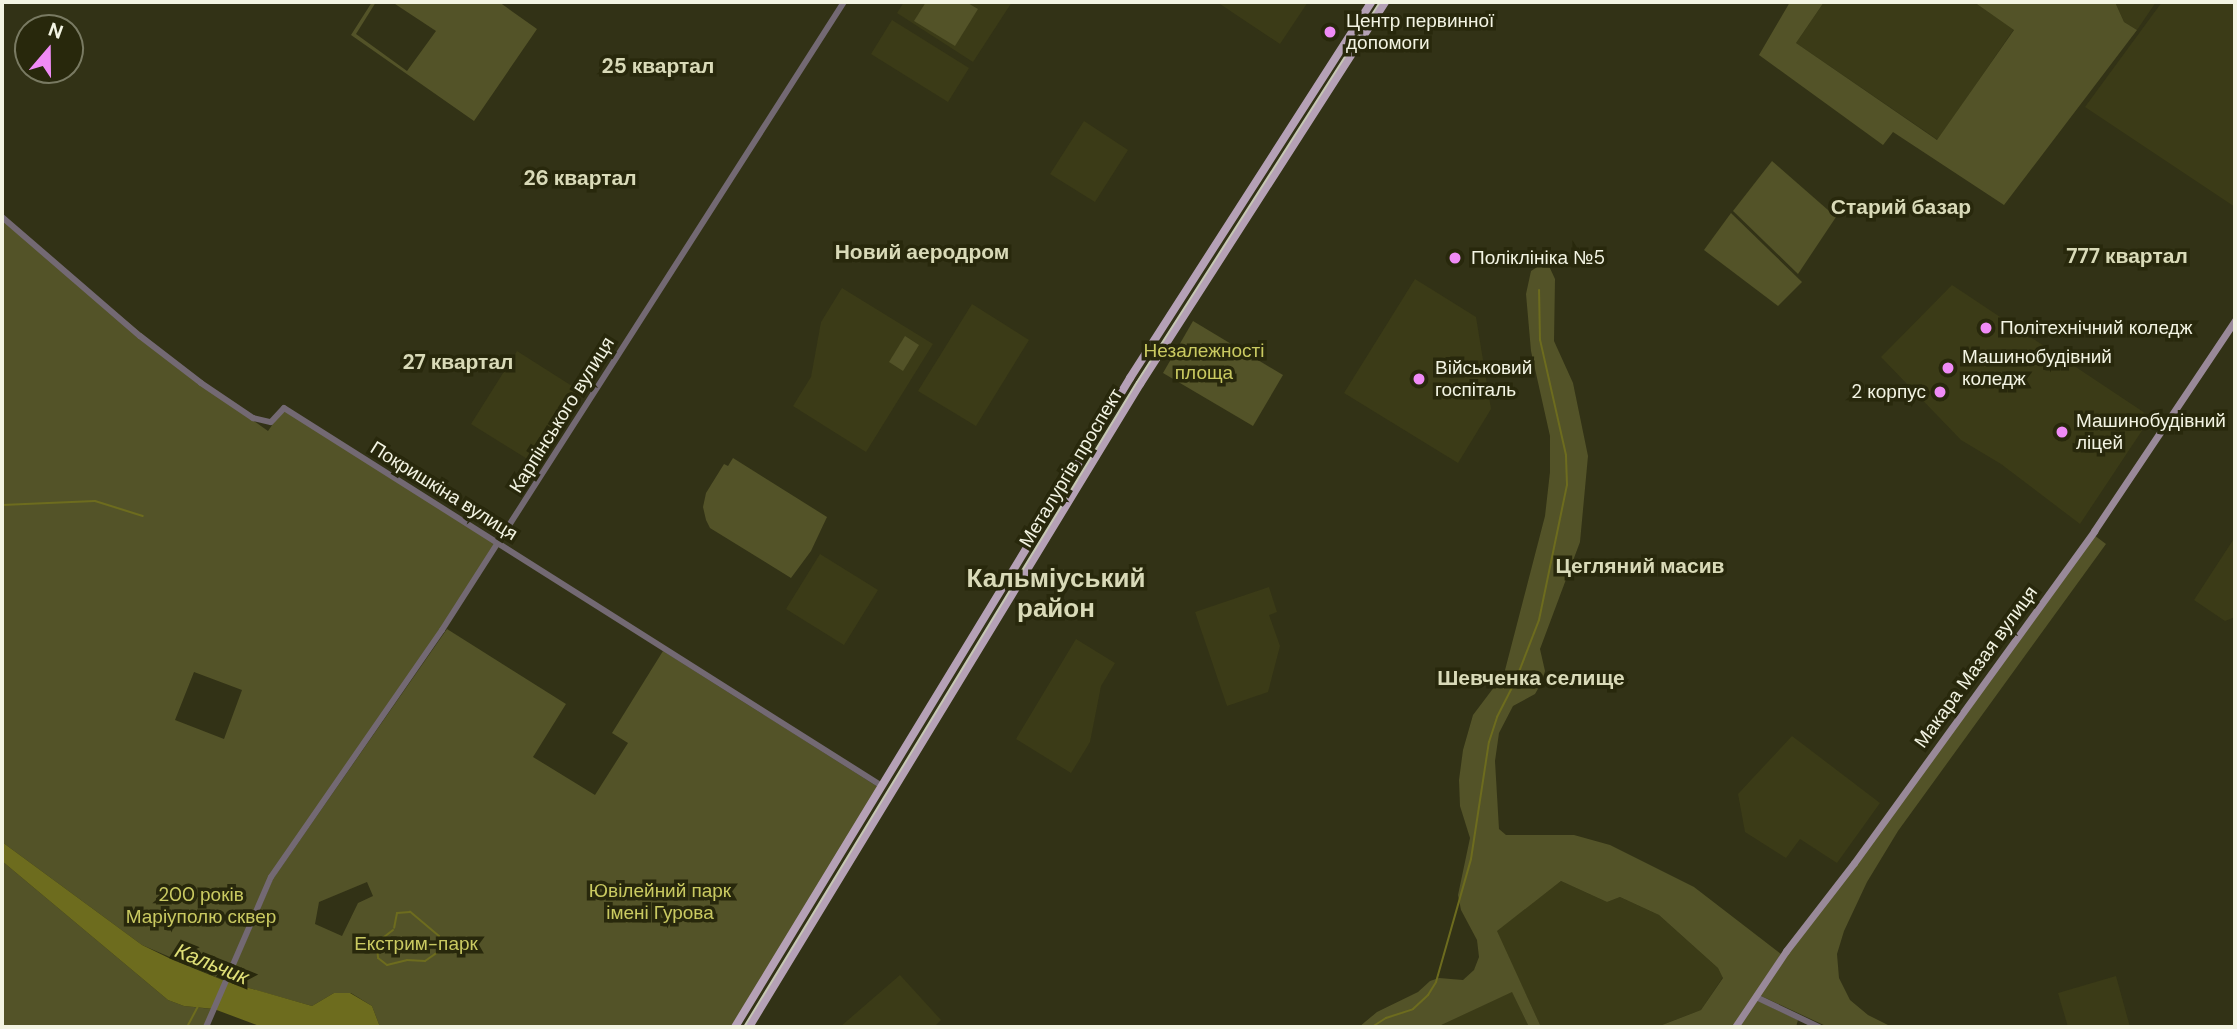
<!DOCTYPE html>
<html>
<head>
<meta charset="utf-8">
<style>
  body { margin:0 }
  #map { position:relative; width:2237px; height:1029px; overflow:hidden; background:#323216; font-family:"DM Sans",sans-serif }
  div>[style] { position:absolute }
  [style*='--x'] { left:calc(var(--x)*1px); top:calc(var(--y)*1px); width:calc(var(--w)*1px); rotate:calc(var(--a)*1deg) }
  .built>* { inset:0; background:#3b3b17 }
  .green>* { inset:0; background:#535328 }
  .water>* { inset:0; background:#6d6c1e }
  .stream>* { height:2px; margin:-1px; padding:0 1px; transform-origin:1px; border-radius:1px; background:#6d6c1e }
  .tertiary>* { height:6px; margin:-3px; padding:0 3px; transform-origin:3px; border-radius:3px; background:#736973 }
  .secondary>* { height:7px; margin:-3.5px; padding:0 3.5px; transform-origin:3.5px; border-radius:3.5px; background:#998999 }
  .primary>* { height:8px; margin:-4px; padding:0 4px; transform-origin:4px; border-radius:4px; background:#b5a1b6 }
  .tram>* { height:2px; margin:-1px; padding:0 1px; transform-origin:1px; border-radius:1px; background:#c6c7b4 }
  .dots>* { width:19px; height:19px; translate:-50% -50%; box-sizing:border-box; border:4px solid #28280c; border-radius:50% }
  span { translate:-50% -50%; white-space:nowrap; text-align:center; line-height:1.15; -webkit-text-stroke:7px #28280c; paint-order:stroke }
  .poi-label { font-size:19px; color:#f3f4e3 }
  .left { translate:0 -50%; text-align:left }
  .right { translate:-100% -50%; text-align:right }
  .park-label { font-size:19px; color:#caca61 }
  .street-label { font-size:19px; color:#f3f4e3 }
  .neighbourhood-label { font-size:21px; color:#d9dab8; font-weight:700 }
  .water-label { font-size:21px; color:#e1e178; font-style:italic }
  .district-label { font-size:26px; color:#d9dab8; font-weight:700 }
  .frame { position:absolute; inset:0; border:4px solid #f3f4e3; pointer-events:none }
  .north { position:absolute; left:14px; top:14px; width:70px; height:70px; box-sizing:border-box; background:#28280c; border:2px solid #797a62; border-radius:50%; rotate:20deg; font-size:19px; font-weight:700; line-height:28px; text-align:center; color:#f3f4e3 }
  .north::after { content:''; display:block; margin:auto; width:24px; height:32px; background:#f08bf6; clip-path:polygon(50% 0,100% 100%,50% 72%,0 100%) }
</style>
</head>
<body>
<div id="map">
  <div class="built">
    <div style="clip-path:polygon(904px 2px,1012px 2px,973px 62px,897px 13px)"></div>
    <div style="clip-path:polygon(1217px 2px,1308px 2px,1280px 44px)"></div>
    <div style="clip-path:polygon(1824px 2px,1974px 2px,2014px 29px,1938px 140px,1796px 43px)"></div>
    <div style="clip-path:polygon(2115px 2px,2156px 2px,2137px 30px,2124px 22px)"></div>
    <div style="clip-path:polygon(2162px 2px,2235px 2px,2235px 207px,2085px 107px)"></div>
    <div style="clip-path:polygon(892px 20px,969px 68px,948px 102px,871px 54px)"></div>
    <div style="clip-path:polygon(1084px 121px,1128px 150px,1095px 202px,1050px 174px)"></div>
    <div style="clip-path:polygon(1415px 279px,1476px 317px,1491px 409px,1458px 463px,1344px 393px)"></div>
    <div style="clip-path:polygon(1952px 285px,2151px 417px,2080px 524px,2001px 464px,1961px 440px,1881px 357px)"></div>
    <div style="clip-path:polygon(842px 288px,933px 344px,866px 452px,793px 406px,811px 377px,821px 322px)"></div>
    <div style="clip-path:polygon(972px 304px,1029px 340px,976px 426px,918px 391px)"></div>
    <div style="clip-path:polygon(517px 351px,583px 393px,537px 465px,471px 424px)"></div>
    <div style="clip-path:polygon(2235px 537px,2235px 617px,2225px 621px,2194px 600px)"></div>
    <div style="clip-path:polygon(820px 554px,878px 590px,844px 645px,786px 609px)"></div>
    <div style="clip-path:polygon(1269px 587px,1277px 612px,1269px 615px,1280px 646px,1268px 692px,1227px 706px,1195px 612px)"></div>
    <div style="clip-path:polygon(1076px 639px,1115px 663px,1101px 686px,1090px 742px,1071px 773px,1016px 739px)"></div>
    <div style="clip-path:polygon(1792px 736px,1880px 803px,1837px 863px,1800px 839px,1786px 858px,1745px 832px,1738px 794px)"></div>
    <div style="clip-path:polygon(1561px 881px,1607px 902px,1620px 897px,1659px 915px,1718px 968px,1723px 977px,1701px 1010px,1657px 1027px,1541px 1027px,1496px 931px)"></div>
    <div style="clip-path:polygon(900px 975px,941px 1020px,934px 1027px,840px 1027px)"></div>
    <div style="clip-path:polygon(2116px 976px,2130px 1027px,2068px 1027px,2058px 993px)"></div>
    <div style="clip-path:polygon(1512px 991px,1529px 1027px,1437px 1027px)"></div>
  </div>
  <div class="green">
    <div style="clip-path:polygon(372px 2px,376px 2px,356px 34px,407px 71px,436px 31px,392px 2px,499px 2px,537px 29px,474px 121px,351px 35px)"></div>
    <div style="clip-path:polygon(926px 2px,966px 2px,978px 9px,955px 46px,914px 21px)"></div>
    <div style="clip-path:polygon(1790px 2px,1824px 2px,1796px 43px,1937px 140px,2014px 30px,1974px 2px,2115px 2px,2124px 22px,2137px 30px,2004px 205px,1893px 132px,1883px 145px,1759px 55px)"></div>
    <div style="clip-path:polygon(1772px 161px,1836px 217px,1798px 274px,1733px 211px)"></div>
    <div style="clip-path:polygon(1731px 213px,1802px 282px,1778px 306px,1704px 250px)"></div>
    <div style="clip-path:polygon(evenodd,2px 217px,201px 383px,268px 431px,284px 408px,498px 544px,271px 877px,223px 980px,142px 945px,2px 842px,2px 217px,194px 672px,242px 690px,224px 739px,175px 720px,194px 672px)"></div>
    <div style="clip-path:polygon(1542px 264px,1549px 266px,1555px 279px,1554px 341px,1573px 383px,1588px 456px,1580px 542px,1540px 649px,1545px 671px,1542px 682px,1535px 694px,1513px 706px,1499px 733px,1495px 761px,1499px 829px,1506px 835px,1574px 835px,1610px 845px,1694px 887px,1781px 954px,1733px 1027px,1657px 1027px,1701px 1010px,1723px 978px,1718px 968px,1659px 915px,1620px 897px,1607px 902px,1561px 881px,1497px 931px,1541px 1027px,1529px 1027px,1512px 992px,1437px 1027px,1359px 1027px,1377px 1012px,1418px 992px,1430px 981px,1439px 978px,1463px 980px,1474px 970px,1479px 957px,1477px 940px,1461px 910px,1458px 895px,1470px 838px,1460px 806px,1459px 780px,1463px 750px,1473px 715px,1504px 674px,1545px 516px,1550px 472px,1550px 436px,1531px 351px,1526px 294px,1531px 271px)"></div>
    <div style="clip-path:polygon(1193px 321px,1283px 375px,1253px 426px,1163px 373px)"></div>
    <div style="clip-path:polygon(905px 336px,919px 345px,903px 371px,889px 362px)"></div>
    <div style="clip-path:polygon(733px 458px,827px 517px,811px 551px,791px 578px,710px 528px,706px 520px,703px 507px,706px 493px,724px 464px,728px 466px)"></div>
    <div style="clip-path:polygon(2094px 535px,2106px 544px,1898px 831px,1867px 882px,1844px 931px,1837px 954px,1839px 978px,1850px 1000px,1868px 1015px,1892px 1027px,1828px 1027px,1759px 995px)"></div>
    <div style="clip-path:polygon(evenodd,447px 629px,566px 704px,533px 757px,595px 795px,628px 743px,612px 733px,663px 651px,878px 787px,731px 1027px,380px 1027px,372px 1006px,351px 993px,334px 993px,312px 1006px,228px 982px,273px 879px,447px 629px,367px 882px,373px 896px,358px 903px,342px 936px,315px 924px,319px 902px,367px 882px)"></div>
    <div style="clip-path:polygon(2px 861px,168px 1000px,184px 1006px,212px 1009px,204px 1027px,2px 1027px)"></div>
    <div style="clip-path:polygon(1756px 1000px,1798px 1020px,1796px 1027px,1737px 1027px)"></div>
  </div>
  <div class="water">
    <div style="clip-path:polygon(2px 842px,142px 945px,173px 960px,225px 981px,312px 1006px,334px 993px,350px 993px,372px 1006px,380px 1027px,262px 1027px,214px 1009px,184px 1006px,168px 1000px,2px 861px)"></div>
  </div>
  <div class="stream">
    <div style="--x:2;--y:505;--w:93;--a:-2.5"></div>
    <div style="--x:95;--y:501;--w:50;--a:17.4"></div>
    <div style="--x:393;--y:930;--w:18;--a:142"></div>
    <div style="--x:379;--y:941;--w:5;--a:112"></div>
    <div style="--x:377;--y:946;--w:12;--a:85"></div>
    <div style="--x:378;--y:958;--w:11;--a:38"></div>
    <div style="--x:387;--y:965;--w:21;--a:-14"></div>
    <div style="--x:407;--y:960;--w:18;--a:3"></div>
    <div style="--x:425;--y:961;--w:16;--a:-35"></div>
    <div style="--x:438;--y:952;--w:16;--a:-86"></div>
    <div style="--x:439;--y:936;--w:38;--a:-140"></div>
    <div style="--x:410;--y:912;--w:13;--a:176"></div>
    <div style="--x:397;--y:913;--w:15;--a:101"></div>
    <div style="--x:187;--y:1027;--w:24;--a:-62"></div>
    <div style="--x:1372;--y:1027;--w:17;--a:-33"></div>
    <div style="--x:1386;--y:1018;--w:28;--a:-18"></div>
    <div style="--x:1413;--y:1009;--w:21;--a:-43"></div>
    <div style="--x:1428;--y:995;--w:15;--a:-58"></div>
    <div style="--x:1436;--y:982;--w:128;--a:-74.1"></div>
    <div style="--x:1471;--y:859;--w:118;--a:-81.3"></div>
    <div style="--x:1489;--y:742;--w:26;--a:-72"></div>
    <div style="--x:1497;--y:717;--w:39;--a:-63"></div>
    <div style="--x:1515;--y:682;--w:66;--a:-68.8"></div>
    <div style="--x:1539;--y:620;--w:138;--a:-78.3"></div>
    <div style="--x:1567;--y:485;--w:30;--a:-92"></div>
    <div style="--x:1566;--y:455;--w:118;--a:-102.7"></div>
    <div style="--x:1540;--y:340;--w:50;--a:-91.1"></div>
  </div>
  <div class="tertiary">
    <div style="--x:2;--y:217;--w:182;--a:40.8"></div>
    <div style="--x:140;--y:336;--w:77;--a:37.6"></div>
    <div style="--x:201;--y:383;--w:63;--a:33.9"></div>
    <div style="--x:253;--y:418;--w:18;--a:13"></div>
    <div style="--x:271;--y:422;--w:19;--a:-47"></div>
    <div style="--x:284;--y:408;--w:707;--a:32.3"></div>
    <div style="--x:1756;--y:997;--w:70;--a:25.5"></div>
    <div style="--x:206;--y:1027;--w:163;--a:-66.6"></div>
    <div style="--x:271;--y:877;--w:300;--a:-55.3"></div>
    <div style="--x:442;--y:630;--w:746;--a:-57.38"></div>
  </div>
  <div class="secondary">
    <div style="--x:1735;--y:1027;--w:92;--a:-56.1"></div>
    <div style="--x:1786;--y:951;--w:111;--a:-52.3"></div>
    <div style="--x:1854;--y:863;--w:410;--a:-54.1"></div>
    <div style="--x:2094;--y:531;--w:254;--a:-56.2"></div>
  </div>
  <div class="primary">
    <div style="--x:735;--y:1027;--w:760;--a:-58.67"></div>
    <div style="--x:1130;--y:378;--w:447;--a:-57.3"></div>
    <div style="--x:749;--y:1027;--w:753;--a:-58.7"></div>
    <div style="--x:1140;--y:384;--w:454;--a:-57.3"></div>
  </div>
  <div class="tram">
    <div style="--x:744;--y:1027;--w:755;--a:-58.65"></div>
    <div style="--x:1137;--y:382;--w:451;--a:-57.4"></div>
  </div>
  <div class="dots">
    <div style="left:1330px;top:32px;background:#f08bf6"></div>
    <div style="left:1455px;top:258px;background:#f08bf6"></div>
    <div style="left:1986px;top:328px;background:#f08bf6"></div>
    <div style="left:1948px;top:368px;background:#f08bf6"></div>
    <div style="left:1419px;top:379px;background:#f08bf6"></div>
    <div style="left:1940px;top:392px;background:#f08bf6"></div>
    <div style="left:2062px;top:432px;background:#f08bf6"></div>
  </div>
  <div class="poi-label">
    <span class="left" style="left:1346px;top:32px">Центр первинної<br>допомоги</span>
    <span class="left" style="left:1471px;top:258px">Поліклініка №5</span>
    <span class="left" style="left:2000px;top:328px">Політехнічний коледж</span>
    <span class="left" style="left:1962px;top:368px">Машинобудівний<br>коледж</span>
    <span class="left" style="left:1435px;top:379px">Військовий<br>госпіталь</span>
    <span class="right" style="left:1926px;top:392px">2 корпус</span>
    <span class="left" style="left:2076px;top:432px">Машинобудівний<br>ліцей</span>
  </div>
  <div class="park-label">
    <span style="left:1204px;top:362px">Незалежності<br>площа</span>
    <span style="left:660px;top:902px">Ювілейний парк<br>імені Гурова</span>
    <span style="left:201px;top:906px">200 років<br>Маріуполю сквер</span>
    <span style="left:416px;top:944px">Екстрим-парк</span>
  </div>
  <div class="street-label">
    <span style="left:562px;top:415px;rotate:-58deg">Карпінського вулиця</span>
    <span style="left:1071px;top:468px;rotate:-59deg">Металургів проспект</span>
    <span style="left:444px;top:491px;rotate:32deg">Покришкіна вулиця</span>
    <span style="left:1976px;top:667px;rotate:-54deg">Макара Мазая вулиця</span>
  </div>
  <div class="neighbourhood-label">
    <span style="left:658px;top:66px">25 квартал</span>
    <span style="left:580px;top:178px">26 квартал</span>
    <span style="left:1901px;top:207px">Старий базар</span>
    <span style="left:922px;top:252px">Новий аеродром</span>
    <span style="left:2127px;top:256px">777 квартал</span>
    <span style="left:458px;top:362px">27 квартал</span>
    <span style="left:1640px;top:566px">Цегляний масив</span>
    <span style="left:1531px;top:678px">Шевченка селище</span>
  </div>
  <div class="water-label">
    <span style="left:212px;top:964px;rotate:22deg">Кальчик</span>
  </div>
  <div class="district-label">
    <span style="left:1056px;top:594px">Кальміуський<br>район</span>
  </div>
  <div class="frame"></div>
  <div class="north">N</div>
</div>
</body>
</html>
